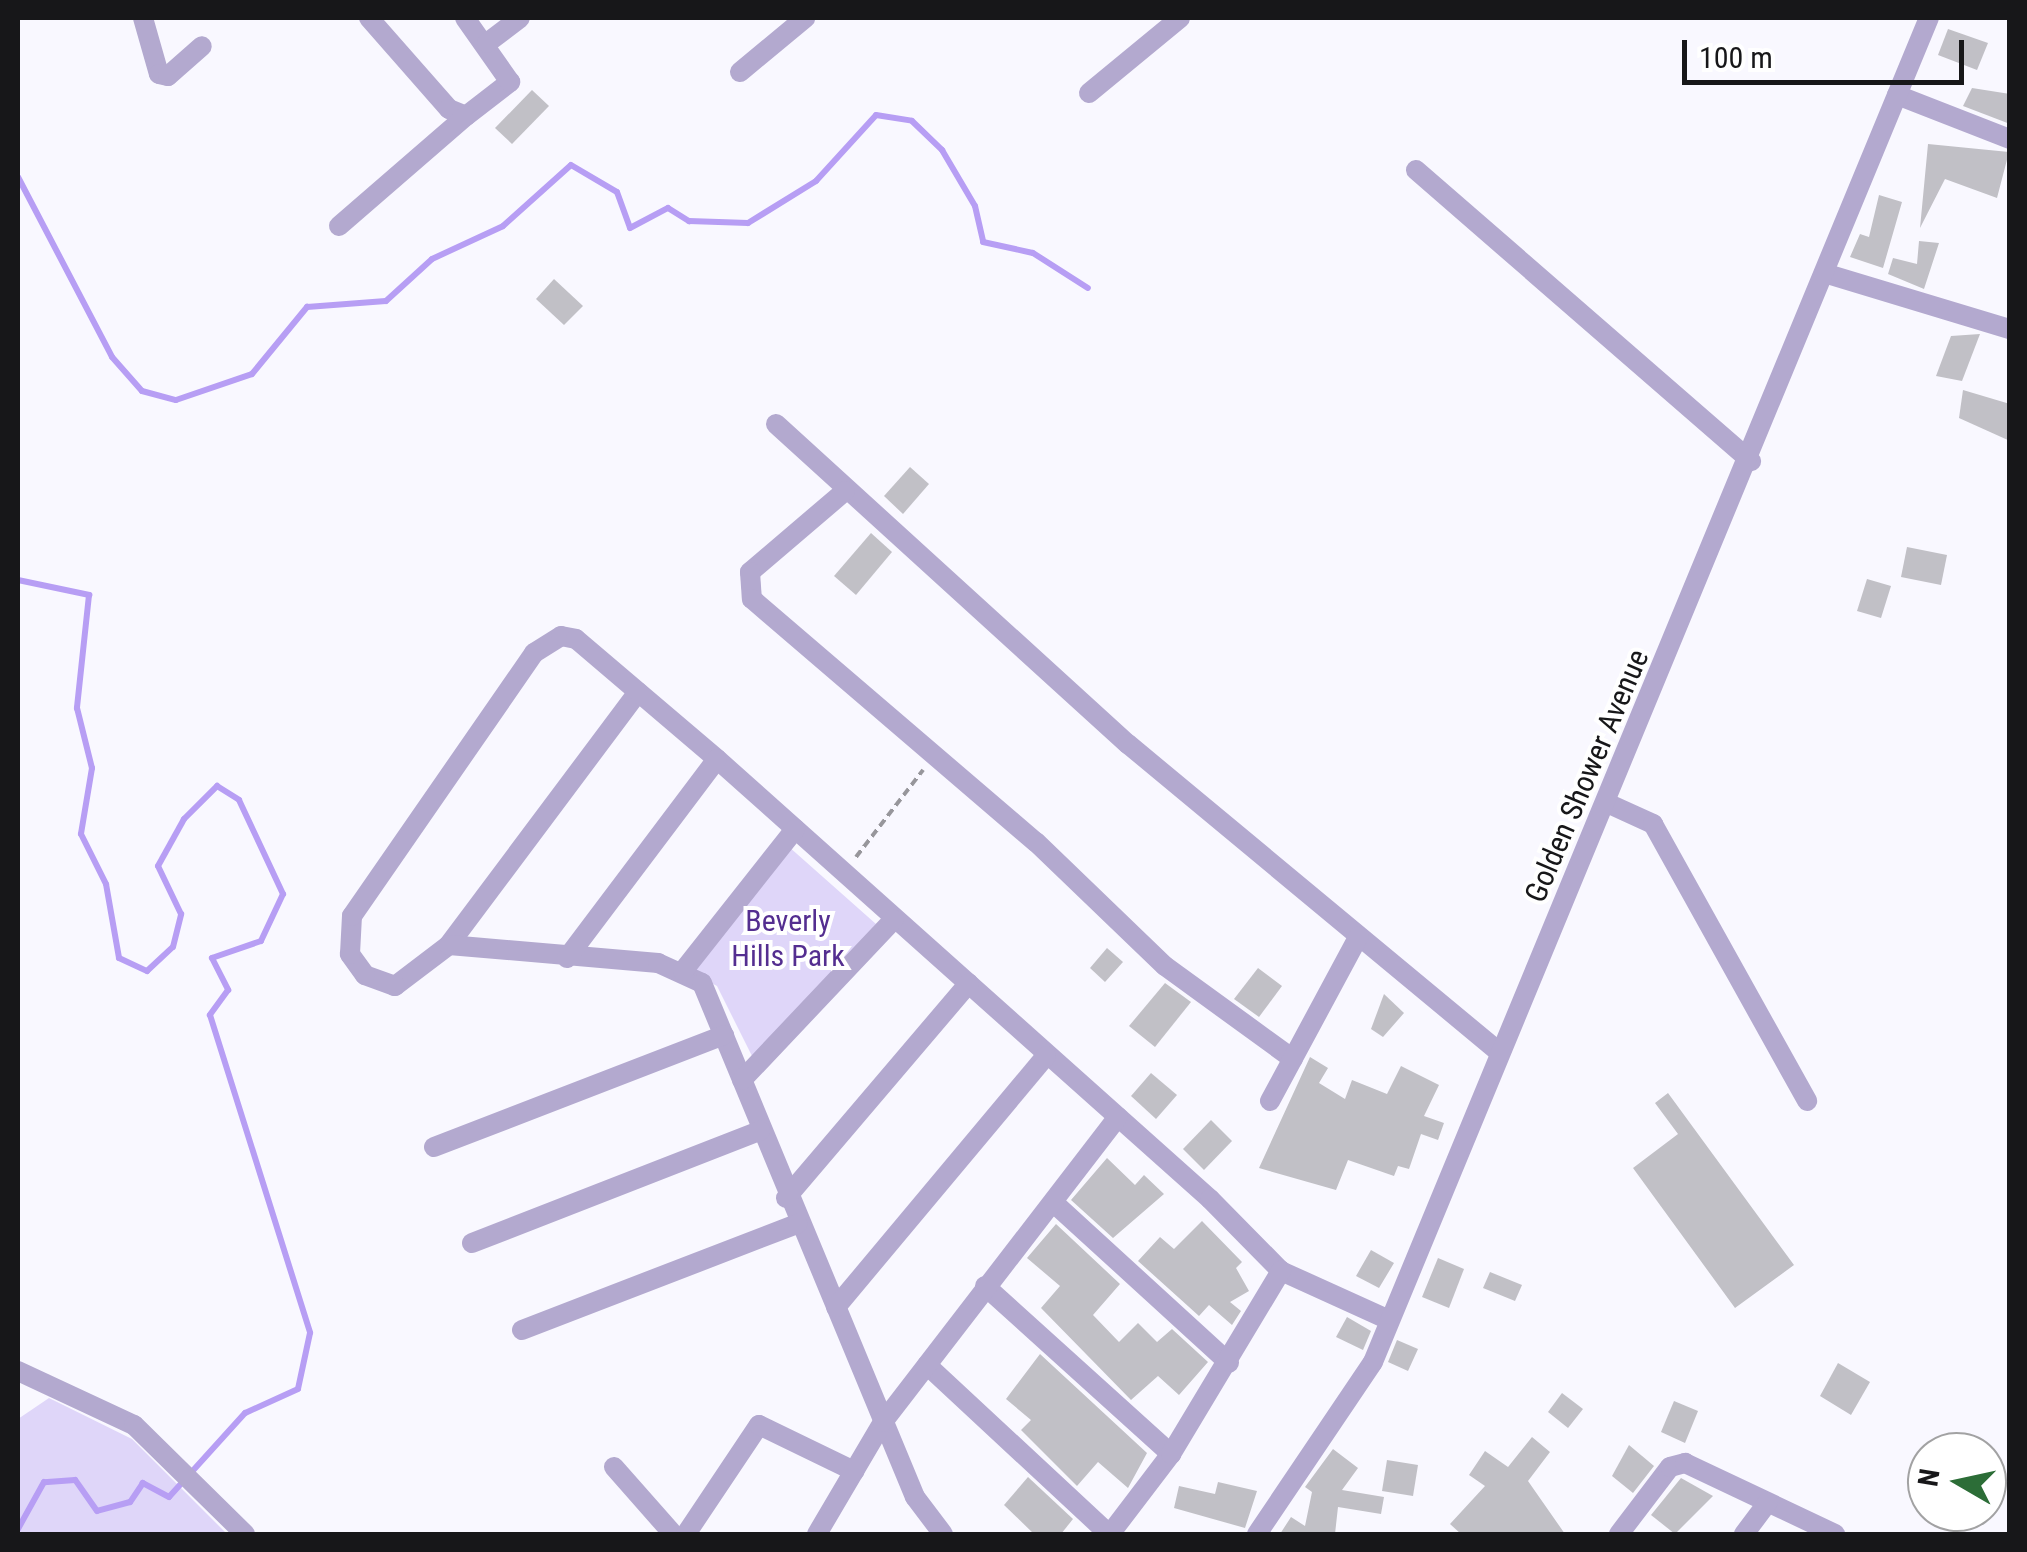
<!DOCTYPE html>
<html>
<head>
<meta charset="utf-8">
<style>
  body { margin:0 }
  #map { position:relative; width:2027px; height:1552px; overflow:hidden; background:#f9f8ff; font-family:"Roboto Condensed",sans-serif }
  div>[style] { position:absolute }
  [style*='--x'] { left:calc(var(--x)*1px); top:calc(var(--y)*1px); width:calc(var(--w)*1px); rotate:calc(var(--a)*1deg) }
  .green>* { inset:0; background:#dfd6f9 }
  .stream>* { height:6px; margin:-3px; padding:0 3px; transform-origin:3px; border-radius:3px; background:#b79ef4 }
  .building>* { inset:0; background:#c1c0c6 }
  .path>* { height:4px; margin-top:-2px; transform-origin:0; background:repeating-linear-gradient(90deg,#97969b 0 8px,transparent 0 13px) }
  .minor>* { height:20px; margin:-10px; padding:0 10px; transform-origin:10px; border-radius:10px; background:#b3a9cf }
  span { translate:-50% -50%; white-space:nowrap; text-align:center; line-height:1.15; -webkit-text-stroke:8px #fff; paint-order:stroke }
  .street-label { font-size:30px; color:#171719 }
  .park-label { font-size:30px; color:#542e90 }
  .frame { position:absolute; inset:0; border:20px solid #171719; pointer-events:none }
  .north { position:absolute; left:1907px; top:1432px; width:100px; height:100px; box-sizing:border-box; background:#fff; border:2px solid #a2a2a3; border-radius:50%; rotate:279deg; font-size:28px; font-weight:700; line-height:40px; text-align:center; color:#171719 }
  .north::after { content:''; display:block; margin:auto; width:35px; height:45px; background:#2c6d37; clip-path:polygon(50% 0,100% 100%,50% 72%,0 100%) }
  .scale { position:absolute; left:1682px; top:40px; width:282px; height:45px; box-sizing:border-box; border:5px solid #171719; border-top:0; padding-left:12px; font-size:30px; line-height:35px; white-space:nowrap; color:#171719; -webkit-text-stroke:8px #fff; paint-order:stroke }
</style>
</head>
<body>
<div id="map">
  <div class="green">
    <div style="clip-path:polygon(788px 846px,876px 924px,754px 1060px,717px 986px,689px 971px)"></div>
    <div style="clip-path:polygon(49px 1398px,132px 1439px,227px 1534px,18px 1534px,18px 1419px)"></div>
  </div>
  <div class="stream">
    <div style="--x:18;--y:177;--w:203;--a:62.4"></div>
    <div style="--x:112;--y:357;--w:45;--a:48.6"></div>
    <div style="--x:142;--y:391;--w:35;--a:15"></div>
    <div style="--x:176;--y:400;--w:80;--a:-18.9"></div>
    <div style="--x:252;--y:374;--w:87;--a:-50.6"></div>
    <div style="--x:307;--y:307;--w:79;--a:-4.3"></div>
    <div style="--x:386;--y:301;--w:62;--a:-42.4"></div>
    <div style="--x:432;--y:259;--w:78;--a:-24.9"></div>
    <div style="--x:503;--y:226;--w:91;--a:-41.9"></div>
    <div style="--x:571;--y:165;--w:53;--a:30.4"></div>
    <div style="--x:617;--y:192;--w:38;--a:70"></div>
    <div style="--x:630;--y:228;--w:43;--a:-27.8"></div>
    <div style="--x:668;--y:208;--w:25;--a:32"></div>
    <div style="--x:689;--y:221;--w:59;--a:1.9"></div>
    <div style="--x:748;--y:223;--w:80;--a:-31.7"></div>
    <div style="--x:816;--y:181;--w:89;--a:-47.7"></div>
    <div style="--x:876;--y:115;--w:36;--a:9"></div>
    <div style="--x:912;--y:121;--w:42;--a:44"></div>
    <div style="--x:942;--y:150;--w:65;--a:59.5"></div>
    <div style="--x:975;--y:206;--w:37;--a:77"></div>
    <div style="--x:983;--y:242;--w:51;--a:12.4"></div>
    <div style="--x:1033;--y:253;--w:65;--a:32.5"></div>
    <div style="--x:18;--y:580;--w:73;--a:11.9"></div>
    <div style="--x:89;--y:595;--w:114;--a:96.1"></div>
    <div style="--x:77;--y:708;--w:62;--a:76"></div>
    <div style="--x:92;--y:768;--w:67;--a:99.5"></div>
    <div style="--x:81;--y:834;--w:56;--a:63.4"></div>
    <div style="--x:106;--y:884;--w:75;--a:80"></div>
    <div style="--x:119;--y:958;--w:31;--a:25"></div>
    <div style="--x:147;--y:971;--w:35;--a:-43"></div>
    <div style="--x:173;--y:947;--w:34;--a:-76"></div>
    <div style="--x:181;--y:914;--w:53;--a:-115.6"></div>
    <div style="--x:158;--y:866;--w:54;--a:-61"></div>
    <div style="--x:184;--y:819;--w:47;--a:-45"></div>
    <div style="--x:217;--y:786;--w:26;--a:32"></div>
    <div style="--x:239;--y:800;--w:104;--a:64.9"></div>
    <div style="--x:283;--y:894;--w:52;--a:115.1"></div>
    <div style="--x:261;--y:941;--w:52;--a:160.9"></div>
    <div style="--x:212;--y:958;--w:36;--a:63"></div>
    <div style="--x:228;--y:990;--w:31;--a:126"></div>
    <div style="--x:210;--y:1015;--w:333;--a:72.5"></div>
    <div style="--x:310;--y:1333;--w:57;--a:102.1"></div>
    <div style="--x:298;--y:1389;--w:58;--a:155.6"></div>
    <div style="--x:245;--y:1413;--w:113;--a:132.1"></div>
    <div style="--x:169;--y:1497;--w:30;--a:-152"></div>
    <div style="--x:143;--y:1483;--w:23;--a:124"></div>
    <div style="--x:130;--y:1502;--w:34;--a:165"></div>
    <div style="--x:97;--y:1511;--w:38;--a:-125"></div>
    <div style="--x:75;--y:1480;--w:31;--a:176"></div>
    <div style="--x:44;--y:1482;--w:54;--a:119"></div>
  </div>
  <div class="building">
    <div style="clip-path:polygon(1948px 29px,1988px 43px,1977px 70px,1938px 55px)"></div>
    <div style="clip-path:polygon(1972px 88px,2010px 94px,2010px 124px,1963px 106px)"></div>
    <div style="clip-path:polygon(532px 90px,549px 106px,512px 144px,495px 128px)"></div>
    <div style="clip-path:polygon(1928px 144px,2009px 152px,1997px 198px,1945px 179px,1920px 228px)"></div>
    <div style="clip-path:polygon(1879px 195px,1902px 202px,1883px 268px,1850px 257px,1860px 234px,1869px 237px)"></div>
    <div style="clip-path:polygon(1919px 241px,1939px 243px,1924px 289px,1888px 274px,1893px 258px,1917px 264px)"></div>
    <div style="clip-path:polygon(554px 279px,583px 306px,564px 325px,536px 299px)"></div>
    <div style="clip-path:polygon(1980px 334px,1962px 381px,1936px 376px,1951px 336px)"></div>
    <div style="clip-path:polygon(1963px 390px,2010px 404px,2010px 441px,1959px 418px)"></div>
    <div style="clip-path:polygon(910px 467px,929px 484px,903px 514px,884px 496px)"></div>
    <div style="clip-path:polygon(871px 533px,892px 552px,856px 595px,834px 576px)"></div>
    <div style="clip-path:polygon(1907px 547px,1947px 555px,1941px 585px,1901px 577px)"></div>
    <div style="clip-path:polygon(1867px 579px,1891px 586px,1881px 618px,1857px 611px)"></div>
    <div style="clip-path:polygon(1107px 948px,1123px 962px,1105px 982px,1090px 968px)"></div>
    <div style="clip-path:polygon(1258px 968px,1282px 986px,1259px 1017px,1234px 999px)"></div>
    <div style="clip-path:polygon(1165px 983px,1191px 1002px,1155px 1047px,1129px 1026px)"></div>
    <div style="clip-path:polygon(1384px 994px,1404px 1013px,1383px 1037px,1371px 1029px)"></div>
    <div style="clip-path:polygon(1310px 1057px,1328px 1068px,1319px 1083px,1345px 1099px,1352px 1080px,1387px 1094px,1401px 1066px,1439px 1085px,1424px 1116px,1444px 1123px,1438px 1140px,1421px 1134px,1409px 1169px,1398px 1166px,1394px 1176px,1348px 1160px,1336px 1190px,1259px 1168px)"></div>
    <div style="clip-path:polygon(1151px 1073px,1177px 1095px,1156px 1119px,1131px 1096px)"></div>
    <div style="clip-path:polygon(1668px 1093px,1794px 1265px,1735px 1308px,1633px 1168px,1678px 1134px,1655px 1103px)"></div>
    <div style="clip-path:polygon(1211px 1120px,1232px 1141px,1204px 1170px,1183px 1149px)"></div>
    <div style="clip-path:polygon(1107px 1158px,1135px 1185px,1144px 1175px,1164px 1194px,1113px 1238px,1071px 1200px)"></div>
    <div style="clip-path:polygon(1202px 1221px,1242px 1262px,1236px 1268px,1249px 1291px,1230px 1302px,1241px 1311px,1232px 1325px,1209px 1305px,1199px 1316px,1138px 1261px,1160px 1237px,1174px 1249px)"></div>
    <div style="clip-path:polygon(1056px 1224px,1120px 1284px,1093px 1315px,1119px 1342px,1138px 1323px,1157px 1342px,1172px 1329px,1208px 1362px,1179px 1395px,1158px 1376px,1131px 1400px,1041px 1308px,1060px 1286px,1027px 1258px)"></div>
    <div style="clip-path:polygon(1371px 1250px,1394px 1263px,1379px 1288px,1356px 1276px)"></div>
    <div style="clip-path:polygon(1438px 1258px,1464px 1269px,1449px 1308px,1422px 1297px)"></div>
    <div style="clip-path:polygon(1490px 1272px,1522px 1285px,1515px 1301px,1483px 1288px)"></div>
    <div style="clip-path:polygon(1347px 1317px,1371px 1331px,1363px 1350px,1336px 1337px)"></div>
    <div style="clip-path:polygon(1397px 1340px,1418px 1349px,1408px 1371px,1388px 1362px)"></div>
    <div style="clip-path:polygon(1040px 1354px,1147px 1453px,1128px 1488px,1098px 1462px,1077px 1486px,1021px 1430px,1031px 1420px,1006px 1399px)"></div>
    <div style="clip-path:polygon(1838px 1363px,1870px 1382px,1851px 1415px,1820px 1396px)"></div>
    <div style="clip-path:polygon(1562px 1393px,1583px 1409px,1568px 1428px,1548px 1412px)"></div>
    <div style="clip-path:polygon(1674px 1401px,1698px 1411px,1685px 1443px,1661px 1432px)"></div>
    <div style="clip-path:polygon(1532px 1437px,1550px 1452px,1528px 1481px,1565px 1534px,1461px 1534px,1450px 1524px,1485px 1486px,1469px 1475px,1485px 1451px,1508px 1467px)"></div>
    <div style="clip-path:polygon(1629px 1445px,1654px 1466px,1633px 1493px,1612px 1476px)"></div>
    <div style="clip-path:polygon(1333px 1449px,1358px 1468px,1342px 1490px,1384px 1497px,1381px 1514px,1338px 1507px,1335px 1534px,1280px 1534px,1291px 1517px,1305px 1526px,1312px 1492px,1305px 1487px)"></div>
    <div style="clip-path:polygon(1387px 1460px,1418px 1465px,1413px 1496px,1382px 1491px)"></div>
    <div style="clip-path:polygon(1028px 1477px,1073px 1519px,1061px 1534px,1034px 1534px,1004px 1505px)"></div>
    <div style="clip-path:polygon(1681px 1478px,1713px 1496px,1675px 1534px,1651px 1515px)"></div>
    <div style="clip-path:polygon(1218px 1482px,1257px 1491px,1245px 1528px,1174px 1508px,1179px 1486px,1215px 1494px)"></div>
  </div>
  <div class="path">
    <div style="--x:856;--y:857;--w:110;--a:-52.4"></div>
  </div>
  <div class="minor">
    <div style="--x:143;--y:18;--w:58;--a:74.1"></div>
    <div style="--x:159;--y:74;--w:9;--a:13"></div>
    <div style="--x:168;--y:76;--w:45;--a:-41.4"></div>
    <div style="--x:369;--y:18;--w:121;--a:48.7"></div>
    <div style="--x:449;--y:109;--w:18;--a:22"></div>
    <div style="--x:466;--y:116;--w:56;--a:-37.7"></div>
    <div style="--x:510;--y:82;--w:78;--a:-125.1"></div>
    <div style="--x:487;--y:43;--w:41;--a:-37.1"></div>
    <div style="--x:740;--y:72;--w:85;--a:-39.7"></div>
    <div style="--x:1089;--y:93;--w:118;--a:-39.5"></div>
    <div style="--x:1897;--y:95;--w:121;--a:21.3"></div>
    <div style="--x:1416;--y:170;--w:444;--a:41"></div>
    <div style="--x:339;--y:226;--w:168;--a:-40.9"></div>
    <div style="--x:1824;--y:273;--w:194;--a:16.8"></div>
    <div style="--x:776;--y:424;--w:476;--a:42.3"></div>
    <div style="--x:1128;--y:744;--w:481;--a:39.7"></div>
    <div style="--x:845;--y:491;--w:125;--a:139.5"></div>
    <div style="--x:750;--y:572;--w:27;--a:86"></div>
    <div style="--x:752;--y:599;--w:374;--a:40.6"></div>
    <div style="--x:1036;--y:842;--w:179;--a:43.9"></div>
    <div style="--x:1165;--y:966;--w:158;--a:36"></div>
    <div style="--x:638;--y:692;--w:316;--a:126.8"></div>
    <div style="--x:449;--y:945;--w:68;--a:142.8"></div>
    <div style="--x:395;--y:986;--w:32;--a:-160"></div>
    <div style="--x:365;--y:975;--w:26;--a:-126"></div>
    <div style="--x:350;--y:954;--w:38;--a:-87"></div>
    <div style="--x:352;--y:916;--w:320;--a:-55.3"></div>
    <div style="--x:534;--y:653;--w:32;--a:-32"></div>
    <div style="--x:561;--y:636;--w:15;--a:11"></div>
    <div style="--x:576;--y:639;--w:185;--a:40.4"></div>
    <div style="--x:717;--y:759;--w:661;--a:41.75"></div>
    <div style="--x:1210;--y:1199;--w:101;--a:45.4"></div>
    <div style="--x:1281;--y:1271;--w:119;--a:24.4"></div>
    <div style="--x:1607;--y:803;--w:51;--a:24.5"></div>
    <div style="--x:1653;--y:824;--w:317;--a:60.9"></div>
    <div style="--x:449;--y:945;--w:210;--a:4.9"></div>
    <div style="--x:658;--y:963;--w:48;--a:24.4"></div>
    <div style="--x:702;--y:983;--w:556;--a:67.49"></div>
    <div style="--x:915;--y:1497;--w:46;--a:52.9"></div>
    <div style="--x:567;--y:958;--w:249;--a:-53"></div>
    <div style="--x:683;--y:971;--w:181;--a:-51.7"></div>
    <div style="--x:742;--y:1080;--w:221;--a:-46.6"></div>
    <div style="--x:1270;--y:1101;--w:187;--a:-61.7"></div>
    <div style="--x:434;--y:1147;--w:311;--a:-21.1"></div>
    <div style="--x:786;--y:1198;--w:282;--a:-49.6"></div>
    <div style="--x:1054;--y:1203;--w:237;--a:42.4"></div>
    <div style="--x:472;--y:1243;--w:309;--a:-21.3"></div>
    <div style="--x:985;--y:1286;--w:251;--a:42.1"></div>
    <div style="--x:836;--y:1307;--w:327;--a:-50.1"></div>
    <div style="--x:522;--y:1330;--w:295;--a:-21.1"></div>
    <div style="--x:927;--y:1365;--w:248;--a:42.9"></div>
    <div style="--x:18;--y:1371;--w:128;--a:25"></div>
    <div style="--x:134;--y:1425;--w:156;--a:44.5"></div>
    <div style="--x:614;--y:1467;--w:89;--a:48.6"></div>
    <div style="--x:686;--y:1534;--w:131;--a:-56.2"></div>
    <div style="--x:759;--y:1425;--w:106;--a:25.8"></div>
    <div style="--x:817;--y:1534;--w:130;--a:-59.5"></div>
    <div style="--x:883;--y:1422;--w:385;--a:-52.4"></div>
    <div style="--x:1110;--y:1534;--w:101;--a:-52.7"></div>
    <div style="--x:1171;--y:1454;--w:214;--a:-59"></div>
    <div style="--x:1257;--y:1534;--w:207;--a:-56"></div>
    <div style="--x:1373;--y:1362;--w:1454;--a:-67.53"></div>
    <div style="--x:1619;--y:1534;--w:84;--a:-52.7"></div>
    <div style="--x:1670;--y:1467;--w:16;--a:-15"></div>
    <div style="--x:1685;--y:1463;--w:166;--a:25.3"></div>
    <div style="--x:1744;--y:1534;--w:39;--a:-53"></div>
  </div>
  <div class="street-label">
    <span style="left:1587px;top:776px;rotate:-67deg">Golden Shower Avenue</span>
  </div>
  <div class="park-label">
    <span style="left:788px;top:938px">Beverly<br>Hills Park</span>
  </div>
  <div class="frame"></div>
  <div class="north">N</div>
  <div class="scale">100 m</div>
</div>
</body>
</html>
